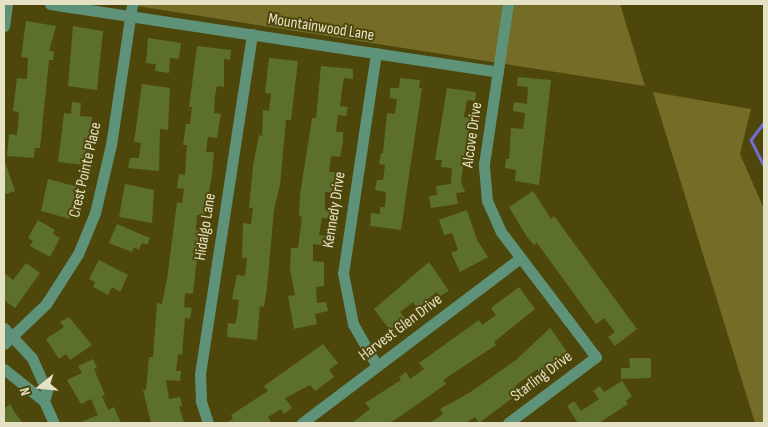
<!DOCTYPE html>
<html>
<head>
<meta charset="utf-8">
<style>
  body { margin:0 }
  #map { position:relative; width:768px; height:427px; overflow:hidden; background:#4e470b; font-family:"Sofia Sans Condensed",sans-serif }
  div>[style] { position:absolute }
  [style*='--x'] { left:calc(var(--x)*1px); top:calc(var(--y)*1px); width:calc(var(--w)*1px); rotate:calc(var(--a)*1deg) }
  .green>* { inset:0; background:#756c27 }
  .stream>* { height:2.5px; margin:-1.25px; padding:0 1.25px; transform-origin:1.25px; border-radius:1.25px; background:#726ed8 }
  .building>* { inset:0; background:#5d6f2c }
  .minor>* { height:11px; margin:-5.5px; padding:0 5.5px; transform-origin:5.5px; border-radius:5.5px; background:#5e9379 }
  span { translate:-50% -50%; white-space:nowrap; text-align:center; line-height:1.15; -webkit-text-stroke:4px #4e470b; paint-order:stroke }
  .street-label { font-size:16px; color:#e5e1c5 }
  .frame { position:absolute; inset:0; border:5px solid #e5e1c5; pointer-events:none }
  .north { position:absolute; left:15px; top:362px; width:50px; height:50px; -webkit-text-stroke:4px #4e470b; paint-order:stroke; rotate:253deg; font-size:14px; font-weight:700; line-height:20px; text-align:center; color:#e5e1c5 }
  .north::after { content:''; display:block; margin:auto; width:18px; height:22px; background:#e5e1c5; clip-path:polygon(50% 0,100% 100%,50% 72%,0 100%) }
</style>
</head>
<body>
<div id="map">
  <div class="green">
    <div style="clip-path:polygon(124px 4px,620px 4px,645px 86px)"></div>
    <div style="clip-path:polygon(653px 92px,751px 109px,740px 154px,764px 209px,764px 423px,755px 423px)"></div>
  </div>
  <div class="stream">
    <div style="--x:764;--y:123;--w:21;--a:127"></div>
    <div style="--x:751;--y:140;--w:28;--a:63"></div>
  </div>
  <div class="building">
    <div style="clip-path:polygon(26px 21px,56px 26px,49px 51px,54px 51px,53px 60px,49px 60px,40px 148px,35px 148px,34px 158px,7px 156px,9px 134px,17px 135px,19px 112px,13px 111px,17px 78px,27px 79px,28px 58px,21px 57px)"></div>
    <div style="clip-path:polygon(73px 26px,103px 31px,97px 90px,68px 86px)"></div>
    <div style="clip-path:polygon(148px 38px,181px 43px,179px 59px,170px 58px,169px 73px,155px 71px,156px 64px,146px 63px)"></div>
    <div style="clip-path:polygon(197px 46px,231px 50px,230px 60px,224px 59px,224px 87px,217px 86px,215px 96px,214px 113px,221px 114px,217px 138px,208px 137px,206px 152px,214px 152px,212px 175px,205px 215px,197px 215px,196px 230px,200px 231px,193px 294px,185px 293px,184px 307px,192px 308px,190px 319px,185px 318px,182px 355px,178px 354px,176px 371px,181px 371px,180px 381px,166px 380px,169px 399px,180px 397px,182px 406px,179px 406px,184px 423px,151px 423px,143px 390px,146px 390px,149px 357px,153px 357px,157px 303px,162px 304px,167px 279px,177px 202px,182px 203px,184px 189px,177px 188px,179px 174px,185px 175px,187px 145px,183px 145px,186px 124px,190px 124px,192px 107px,189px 107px)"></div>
    <div style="clip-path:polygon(269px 58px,298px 61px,291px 120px,286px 120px,280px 185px,274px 210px,267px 288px,264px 307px,260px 306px,257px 340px,227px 337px,228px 323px,235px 324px,237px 317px,239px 300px,232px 299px,237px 275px,245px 276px,247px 258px,242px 258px,243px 223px,251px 224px,253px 208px,249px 208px,253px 166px,259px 135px,262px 136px,263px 110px,269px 111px,271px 94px,265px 93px)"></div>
    <div style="clip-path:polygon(321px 66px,353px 69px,353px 79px,344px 78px,342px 89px,340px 106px,348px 107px,346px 116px,338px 115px,336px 132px,343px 132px,343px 141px,340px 157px,331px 156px,329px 172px,335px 172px,333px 193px,325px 192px,325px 210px,332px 210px,331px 218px,322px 218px,319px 235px,327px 236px,326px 246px,313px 244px,313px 261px,324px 262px,324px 286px,316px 287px,317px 303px,326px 302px,328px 311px,315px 314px,317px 324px,294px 329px,288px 296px,295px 295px,290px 269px,291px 248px,298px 248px,302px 217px,299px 216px,300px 195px,312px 118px,316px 118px)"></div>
    <div style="clip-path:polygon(518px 77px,551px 80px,539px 185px,515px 181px,516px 170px,505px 168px,506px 159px,509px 159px,511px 128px,523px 129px,525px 113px,513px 111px,514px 102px,527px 104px,528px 87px,517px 86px)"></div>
    <div style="clip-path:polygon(400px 78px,420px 80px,419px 88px,422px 88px,401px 230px,370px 226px,371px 213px,380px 214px,380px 207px,385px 207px,386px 192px,375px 190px,377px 180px,383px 180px,385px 165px,379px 164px,381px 153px,383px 153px,387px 113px,395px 114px,397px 99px,390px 98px,390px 88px,399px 88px)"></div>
    <div style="clip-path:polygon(142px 84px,170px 88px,168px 130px,160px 129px,159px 171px,128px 168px,130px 158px,139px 158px,141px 143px,134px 142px)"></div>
    <div style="clip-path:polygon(447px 88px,476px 92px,475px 101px,467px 100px,464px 117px,470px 118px,461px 182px,465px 192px,456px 193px,458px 204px,431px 208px,429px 196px,437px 195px,436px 186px,451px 184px,452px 168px,441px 167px,442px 160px,435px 160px)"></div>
    <div style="clip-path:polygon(72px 102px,81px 103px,80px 116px,92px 117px,90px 138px,87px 138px,86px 165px,58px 162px,64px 113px,71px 114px)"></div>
    <div style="clip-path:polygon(5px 162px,15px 191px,4px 195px,4px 163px)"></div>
    <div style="clip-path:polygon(48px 179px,78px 187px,70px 219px,41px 211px)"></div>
    <div style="clip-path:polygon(125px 184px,154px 190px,152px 223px,119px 217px)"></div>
    <div style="clip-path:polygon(533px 191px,551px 219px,554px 216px,637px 329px,615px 346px,608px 337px,615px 332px,604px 318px,596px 324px,537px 243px,534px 245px,527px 237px,509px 207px)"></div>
    <div style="clip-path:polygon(467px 210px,477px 240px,488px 257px,460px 272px,451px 253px,458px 250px,452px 233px,444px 235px,439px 220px)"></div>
    <div style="clip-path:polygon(38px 220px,55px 230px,53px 234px,60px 238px,50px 257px,30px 246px,33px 241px,28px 238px)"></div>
    <div style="clip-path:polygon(117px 224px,150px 238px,147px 245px,142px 243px,139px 250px,134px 247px,132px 252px,109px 243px)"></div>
    <div style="clip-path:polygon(99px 260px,128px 275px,120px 292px,112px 287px,108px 295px,93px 287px,95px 282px,89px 279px)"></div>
    <div style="clip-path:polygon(429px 262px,449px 291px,440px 296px,437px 292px,425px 301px,428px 306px,420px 312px,413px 302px,400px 312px,407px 321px,392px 333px,374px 309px)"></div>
    <div style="clip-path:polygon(26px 263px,40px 273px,15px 308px,4px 300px,4px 273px,13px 280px)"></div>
    <div style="clip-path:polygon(519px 287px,535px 309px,494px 342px,496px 345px,443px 380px,446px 384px,395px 420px,387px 423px,352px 423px,370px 409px,365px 403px,401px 380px,399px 377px,406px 372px,410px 379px,424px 369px,419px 363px,479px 320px,482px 325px,496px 315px,491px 308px)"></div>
    <div style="clip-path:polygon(69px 317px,92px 345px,70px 360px,66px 354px,59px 359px,46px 339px,64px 327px,60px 322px)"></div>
    <div style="clip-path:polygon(550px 328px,568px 353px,549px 370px,541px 375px,537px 369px,523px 380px,515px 386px,519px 393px,479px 423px,475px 417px,465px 423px,430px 423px,443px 414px,440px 409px,469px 393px,516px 360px)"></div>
    <div style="clip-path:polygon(323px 344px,338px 363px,329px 370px,334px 377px,315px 391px,310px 385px,285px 398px,292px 408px,284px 414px,281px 409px,268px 417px,272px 423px,226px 423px,233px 419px,231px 415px,268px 391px,264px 386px)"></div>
    <div style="clip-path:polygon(629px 358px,651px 358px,651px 378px,621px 379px,621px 368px,630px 368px)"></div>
    <div style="clip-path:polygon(93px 359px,97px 368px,94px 369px,105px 395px,102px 396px,108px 410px,114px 407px,121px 423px,78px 423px,98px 415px,91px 399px,81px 404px,67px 380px,82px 373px,78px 366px)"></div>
    <div style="clip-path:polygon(622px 381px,632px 396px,626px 401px,628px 404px,599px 423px,578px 423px,567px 406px,574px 401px,581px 411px,599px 399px,593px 391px,600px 386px,604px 392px)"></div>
    <div style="clip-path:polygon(10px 404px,15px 413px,23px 423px,4px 423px,4px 409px)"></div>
  </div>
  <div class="minor">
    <div style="--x:50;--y:4;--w:453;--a:8.6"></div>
    <div style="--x:4;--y:26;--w:22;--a:-82"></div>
    <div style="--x:376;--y:53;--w:222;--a:98.5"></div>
    <div style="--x:343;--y:273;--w:52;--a:78.9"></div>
    <div style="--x:353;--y:324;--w:48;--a:60.3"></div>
    <div style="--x:4;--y:328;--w:41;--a:47"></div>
    <div style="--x:32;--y:358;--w:36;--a:66"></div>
    <div style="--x:47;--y:391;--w:10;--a:107"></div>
    <div style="--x:4;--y:344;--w:58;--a:-43.6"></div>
    <div style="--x:46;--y:304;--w:59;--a:-57.4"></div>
    <div style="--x:78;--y:254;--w:44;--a:-67.5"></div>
    <div style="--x:95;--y:213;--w:70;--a:-76.8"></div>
    <div style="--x:111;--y:145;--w:143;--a:-81.5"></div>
    <div style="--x:4;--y:369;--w:51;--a:38.7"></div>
    <div style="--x:44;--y:401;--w:24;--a:66"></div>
    <div style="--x:208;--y:423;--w:23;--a:-108"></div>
    <div style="--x:201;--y:401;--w:27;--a:-92"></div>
    <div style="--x:200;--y:374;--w:344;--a:-81.3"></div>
    <div style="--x:302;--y:423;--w:273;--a:-37.1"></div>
    <div style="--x:508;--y:423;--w:110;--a:-36.9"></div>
    <div style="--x:596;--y:357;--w:157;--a:-127.2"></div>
    <div style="--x:501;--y:232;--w:34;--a:-114"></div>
    <div style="--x:487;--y:201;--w:37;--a:-95"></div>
    <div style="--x:484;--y:164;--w:162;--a:-81.5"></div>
  </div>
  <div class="street-label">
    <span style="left:321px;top:28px;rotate:9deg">Mountainwood Lane</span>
    <span style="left:473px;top:135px;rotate:-82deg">Alcove Drive</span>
    <span style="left:86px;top:170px;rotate:-77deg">Crest Pointe Place</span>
    <span style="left:335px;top:210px;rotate:-81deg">Kennedy Drive</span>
    <span style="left:206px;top:227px;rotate:-81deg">Hidalgo Lane</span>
    <span style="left:401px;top:328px;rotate:-37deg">Harvest Glen Drive</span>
    <span style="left:542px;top:377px;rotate:-37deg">Starling Drive</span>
  </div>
  <div class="frame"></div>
  <div class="north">N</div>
</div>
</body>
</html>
